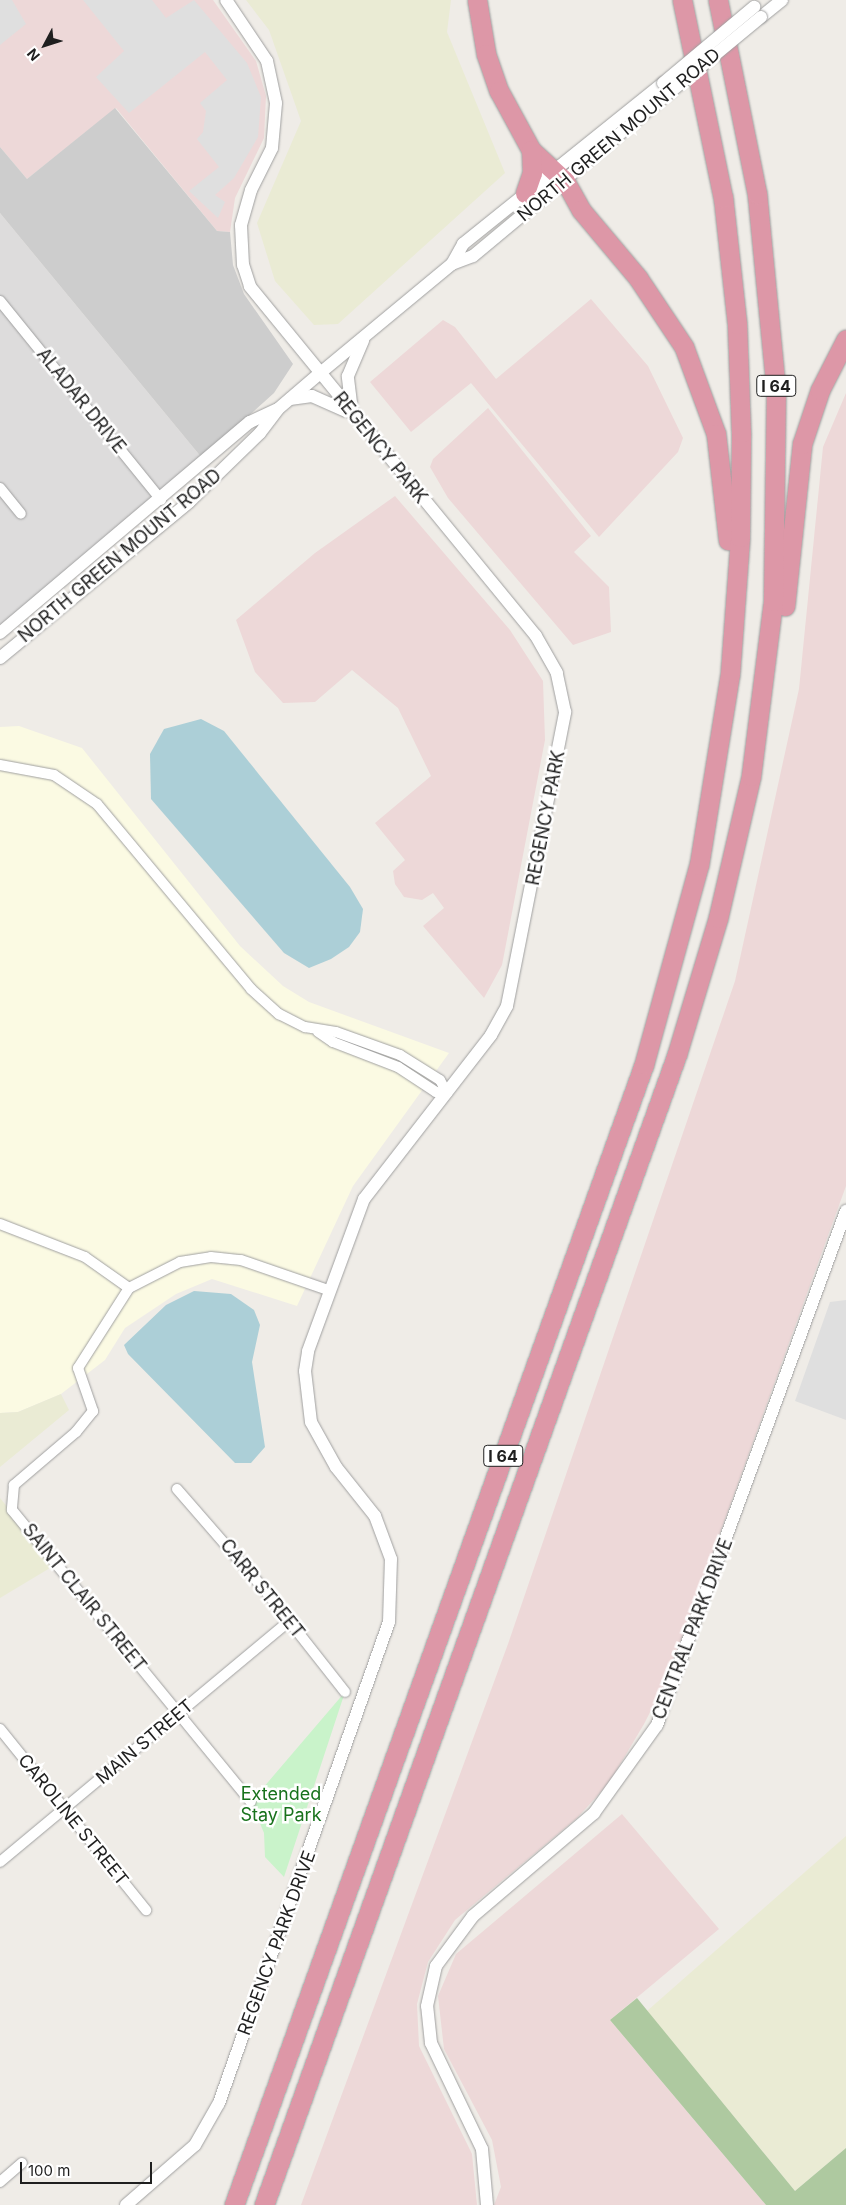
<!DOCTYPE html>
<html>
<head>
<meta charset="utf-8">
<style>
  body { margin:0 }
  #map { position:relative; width:846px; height:2205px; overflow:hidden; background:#efece7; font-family:Inter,sans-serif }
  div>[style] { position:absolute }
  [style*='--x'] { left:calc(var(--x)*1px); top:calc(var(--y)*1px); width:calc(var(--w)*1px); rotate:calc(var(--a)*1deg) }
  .residential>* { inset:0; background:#dddcdc }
  .commercial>* { inset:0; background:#edd8d8 }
  .education>* { inset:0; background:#fbfae3 }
  .religious>* { inset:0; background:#cdcdcd }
  .farmland>* { inset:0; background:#eaebd4 }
  .forest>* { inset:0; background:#aec9a0 }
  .park>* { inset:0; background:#c9f3ca }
  .parking>* { inset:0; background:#dfdfdf }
  .water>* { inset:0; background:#accfd7 }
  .roads { filter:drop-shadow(0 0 1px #a0a0a0) drop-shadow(0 0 1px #a0a0a0) }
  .minor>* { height:10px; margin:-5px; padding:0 5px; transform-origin:5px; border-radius:5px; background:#fff }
  .tertiary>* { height:12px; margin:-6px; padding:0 6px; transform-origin:6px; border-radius:6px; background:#fff }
  .motorway>* { height:19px; margin:-9.5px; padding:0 9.5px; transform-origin:9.5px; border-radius:9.5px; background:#dd97a7 }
  .bridges { filter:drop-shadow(0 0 1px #a0a0a0) drop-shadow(0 0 1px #a0a0a0) }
  .tertiary-bridge>* { height:12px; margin:-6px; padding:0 6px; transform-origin:6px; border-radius:6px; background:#fff }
  span { translate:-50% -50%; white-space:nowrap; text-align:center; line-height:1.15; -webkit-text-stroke:5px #fff; paint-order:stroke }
  .shield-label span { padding:1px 4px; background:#fff; border:1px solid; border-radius:4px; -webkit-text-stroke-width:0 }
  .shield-label { font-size:16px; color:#1f1f1f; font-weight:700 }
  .street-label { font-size:18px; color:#1f1f1f }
  .park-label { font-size:18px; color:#18721c }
  .north { position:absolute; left:20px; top:20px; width:50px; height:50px; -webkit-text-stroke:4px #fff; paint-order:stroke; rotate:230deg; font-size:14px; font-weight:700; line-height:20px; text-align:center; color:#1f1f1f }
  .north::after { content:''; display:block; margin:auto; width:18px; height:22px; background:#1f1f1f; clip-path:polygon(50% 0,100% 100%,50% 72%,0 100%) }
  .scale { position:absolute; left:20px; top:2162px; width:132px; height:22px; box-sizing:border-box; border:2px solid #1f1f1f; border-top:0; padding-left:6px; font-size:15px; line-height:18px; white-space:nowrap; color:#1f1f1f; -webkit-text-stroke:4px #fff; paint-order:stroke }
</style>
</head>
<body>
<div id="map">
  <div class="residential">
    <div style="clip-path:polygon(0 213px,202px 458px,0 625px)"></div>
  </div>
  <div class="commercial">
    <div style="clip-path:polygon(0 0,213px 0,256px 61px,266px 96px,264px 138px,235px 198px,230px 232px,217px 231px,116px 108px,27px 179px,0 147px)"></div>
    <div style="clip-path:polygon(591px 299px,648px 366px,683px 438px,678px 452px,599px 537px,471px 383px,411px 432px,370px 382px,443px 320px,455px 327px,496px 379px)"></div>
    <div style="clip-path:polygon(846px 393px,846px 1186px,667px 1679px,644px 1724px,609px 1783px,577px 1818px,455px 1920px,428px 1962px,417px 2004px,419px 2046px,472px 2154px,477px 2205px,301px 2205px,508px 1644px,735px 981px,799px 689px,823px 447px)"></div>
    <div style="clip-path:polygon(488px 408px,591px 536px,574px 552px,609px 587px,611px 632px,573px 645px,448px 498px,430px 467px,433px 459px)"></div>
    <div style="clip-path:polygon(395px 496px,510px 630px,543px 681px,545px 740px,502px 965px,484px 998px,423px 926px,444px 908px,433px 893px,422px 900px,404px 897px,395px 884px,393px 871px,405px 860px,375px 823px,431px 776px,398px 708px,352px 670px,315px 702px,283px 703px,255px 672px,236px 620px,315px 553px)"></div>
    <div style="clip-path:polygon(622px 1814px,719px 1929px,610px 2020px,766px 2205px,494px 2205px,501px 2187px,492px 2140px,444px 2049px,438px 1996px,456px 1954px)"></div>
  </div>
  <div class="education">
    <div style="clip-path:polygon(19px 726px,82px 748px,240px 946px,283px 986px,309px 1002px,449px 1053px,353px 1186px,297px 1306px,212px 1279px,176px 1294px,125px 1328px,105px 1360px,61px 1394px,18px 1412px,0 1413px,0 727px)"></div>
  </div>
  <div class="religious">
    <div style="clip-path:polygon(115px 108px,217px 231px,230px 232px,233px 265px,244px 294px,293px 364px,274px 393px,202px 458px,0 213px,0 147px,27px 179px)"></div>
  </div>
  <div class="farmland">
    <div style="clip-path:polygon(246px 0,451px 0,447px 32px,505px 173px,338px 324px,314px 325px,275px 281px,257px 223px,301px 121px,269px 30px)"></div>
    <div style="clip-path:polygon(61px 1394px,69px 1410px,0 1467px,0 1413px,18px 1412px)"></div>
    <div style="clip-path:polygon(0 1498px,55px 1565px,0 1598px)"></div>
    <div style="clip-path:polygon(846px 1836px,846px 2148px,795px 2191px,647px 2011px)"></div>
  </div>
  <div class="forest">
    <div style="clip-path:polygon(637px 1998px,795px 2191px,846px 2148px,846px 2205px,766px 2205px,610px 2020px)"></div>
  </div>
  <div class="park">
    <div style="clip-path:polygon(345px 1692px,284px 1877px,265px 1857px,264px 1833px,251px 1802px)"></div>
  </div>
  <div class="parking">
    <div style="clip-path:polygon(0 0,12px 0,26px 24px,0 45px)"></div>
    <div style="clip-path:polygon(83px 0,152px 0,166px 18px,194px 0,247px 63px,261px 97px,258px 137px,234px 178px,215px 195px,225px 202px,218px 218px,189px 191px,219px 167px,197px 139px,203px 132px,206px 111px,200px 103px,227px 80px,205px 52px,129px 113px,96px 77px,124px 51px)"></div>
    <div style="clip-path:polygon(846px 1300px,846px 1420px,795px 1401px,830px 1302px)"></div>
  </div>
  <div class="water">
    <div style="clip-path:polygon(201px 719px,224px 731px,350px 887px,363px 909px,360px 932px,349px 947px,331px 959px,309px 968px,284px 953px,151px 799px,150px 754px,164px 729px)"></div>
    <div style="clip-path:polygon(194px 1291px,231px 1294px,254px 1310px,260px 1325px,252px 1362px,265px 1447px,251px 1463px,235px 1463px,128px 1354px,124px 1345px,166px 1305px)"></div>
  </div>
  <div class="roads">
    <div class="minor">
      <div style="--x:0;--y:301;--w:256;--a:51"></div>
      <div style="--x:0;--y:488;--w:33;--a:51"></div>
      <div style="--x:0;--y:765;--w:55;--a:10.5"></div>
      <div style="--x:54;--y:775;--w:52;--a:34"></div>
      <div style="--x:97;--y:804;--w:241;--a:50.2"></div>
      <div style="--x:251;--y:989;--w:38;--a:42"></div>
      <div style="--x:279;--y:1014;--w:29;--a:27"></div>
      <div style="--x:305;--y:1027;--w:31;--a:9"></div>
      <div style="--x:336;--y:1032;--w:68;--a:19.8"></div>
      <div style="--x:400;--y:1055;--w:47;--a:32"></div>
      <div style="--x:440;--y:1080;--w:15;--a:62"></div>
      <div style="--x:447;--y:1093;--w:11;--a:-175"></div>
      <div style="--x:436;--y:1092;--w:45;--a:-146.7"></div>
      <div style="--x:398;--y:1067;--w:70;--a:-159"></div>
      <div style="--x:333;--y:1042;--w:18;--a:-146"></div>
      <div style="--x:0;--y:1224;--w:91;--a:21.2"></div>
      <div style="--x:85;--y:1257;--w:54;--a:35.2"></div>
      <div style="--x:129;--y:1288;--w:57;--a:-27"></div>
      <div style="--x:180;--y:1262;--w:31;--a:-9"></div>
      <div style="--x:211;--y:1257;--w:30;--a:6"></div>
      <div style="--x:241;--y:1260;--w:92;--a:19"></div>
      <div style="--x:129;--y:1288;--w:95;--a:122.5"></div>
      <div style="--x:78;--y:1368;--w:46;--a:70.8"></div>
      <div style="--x:93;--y:1411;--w:27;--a:129"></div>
      <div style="--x:76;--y:1432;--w:82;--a:139.5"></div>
      <div style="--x:14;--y:1485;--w:25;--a:95"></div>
      <div style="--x:12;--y:1510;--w:377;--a:50.7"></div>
      <div style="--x:177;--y:1489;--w:133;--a:49"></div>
      <div style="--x:264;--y:1589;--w:131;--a:51.8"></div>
      <div style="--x:0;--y:1729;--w:233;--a:51.1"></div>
      <div style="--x:0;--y:1862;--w:376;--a:-39.8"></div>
      <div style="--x:0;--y:2182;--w:29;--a:-41"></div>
    </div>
    <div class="tertiary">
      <div style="--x:761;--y:17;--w:27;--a:-39"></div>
      <div style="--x:452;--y:264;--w:23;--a:-61"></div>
      <div style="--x:463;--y:244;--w:257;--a:-38.8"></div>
      <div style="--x:290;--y:399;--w:22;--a:-8"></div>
      <div style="--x:312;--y:396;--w:37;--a:24"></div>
      <div style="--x:352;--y:411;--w:35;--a:-97"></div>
      <div style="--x:348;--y:376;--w:39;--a:-67"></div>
      <div style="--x:0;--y:633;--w:327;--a:-40.2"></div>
      <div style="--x:250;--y:422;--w:29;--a:-25"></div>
      <div style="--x:0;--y:658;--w:245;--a:-39.5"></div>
      <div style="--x:189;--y:502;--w:99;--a:-44.2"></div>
      <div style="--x:260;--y:433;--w:30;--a:-53"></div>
      <div style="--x:278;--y:409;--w:54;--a:-40.5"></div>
      <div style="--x:319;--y:374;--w:173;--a:-39.6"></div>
      <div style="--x:452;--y:264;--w:22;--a:-21"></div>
      <div style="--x:473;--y:256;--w:256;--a:-39.8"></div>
      <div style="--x:126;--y:2205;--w:91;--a:-41"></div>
      <div style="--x:195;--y:2145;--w:48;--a:-60.3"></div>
      <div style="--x:219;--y:2103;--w:510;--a:-70.54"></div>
      <div style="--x:389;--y:1622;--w:63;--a:-88.2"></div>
      <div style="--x:391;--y:1559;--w:46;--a:-110.4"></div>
      <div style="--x:375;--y:1516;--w:63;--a:-128.5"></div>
      <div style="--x:336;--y:1467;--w:51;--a:-119.1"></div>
      <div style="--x:311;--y:1422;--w:51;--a:-96.7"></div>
      <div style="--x:305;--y:1371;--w:20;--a:-81"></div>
      <div style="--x:308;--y:1351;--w:162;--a:-69.8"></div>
      <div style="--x:364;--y:1199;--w:207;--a:-52.2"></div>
      <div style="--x:491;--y:1035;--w:33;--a:-61"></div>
      <div style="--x:507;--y:1006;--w:300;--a:-78.8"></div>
      <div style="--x:565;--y:712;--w:40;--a:-102"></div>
      <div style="--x:557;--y:673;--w:43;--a:-119.6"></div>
      <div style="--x:536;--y:636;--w:452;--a:-129.3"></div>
      <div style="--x:250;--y:286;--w:22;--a:-108"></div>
      <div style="--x:243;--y:265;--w:40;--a:-92.9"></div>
      <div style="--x:241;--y:225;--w:36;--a:-74"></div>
      <div style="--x:251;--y:190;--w:47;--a:-63.4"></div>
      <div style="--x:272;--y:148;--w:45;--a:-84.9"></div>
      <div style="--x:276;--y:103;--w:43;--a:-102.1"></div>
      <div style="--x:267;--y:61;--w:73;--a:-123.9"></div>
      <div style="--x:487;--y:2205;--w:56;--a:-95.1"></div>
      <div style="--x:482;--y:2149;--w:118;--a:-115.7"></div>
      <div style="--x:431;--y:2043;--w:37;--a:-96"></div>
      <div style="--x:427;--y:2006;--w:41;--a:-77.3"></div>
      <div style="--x:436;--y:1966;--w:62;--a:-53.5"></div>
      <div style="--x:473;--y:1916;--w:159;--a:-40.4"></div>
      <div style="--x:594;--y:1813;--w:108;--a:-54.4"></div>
      <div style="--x:657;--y:1725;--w:548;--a:-69.81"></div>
    </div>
    <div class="motorway">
      <div style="--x:477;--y:0;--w:55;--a:80.5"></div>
      <div style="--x:486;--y:54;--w:39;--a:71"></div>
      <div style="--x:499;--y:91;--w:67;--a:61.5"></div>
      <div style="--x:531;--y:150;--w:46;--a:42.4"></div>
      <div style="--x:565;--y:181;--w:33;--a:61"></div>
      <div style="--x:581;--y:210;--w:89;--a:50"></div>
      <div style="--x:638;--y:278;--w:83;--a:56.3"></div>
      <div style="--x:684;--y:347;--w:93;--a:69.8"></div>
      <div style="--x:716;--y:434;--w:107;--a:83.5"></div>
      <div style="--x:525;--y:193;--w:21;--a:-71"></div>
      <div style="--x:532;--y:173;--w:23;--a:-92"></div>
      <div style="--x:785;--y:606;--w:163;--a:-84"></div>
      <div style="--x:802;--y:444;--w:57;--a:-71.6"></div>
      <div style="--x:820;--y:390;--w:57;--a:-63"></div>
      <div style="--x:234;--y:2205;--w:1212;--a:-70.23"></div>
      <div style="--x:644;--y:1064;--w:206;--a:-74.6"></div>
      <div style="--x:699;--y:865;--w:193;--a:-80.8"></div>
      <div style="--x:730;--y:674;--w:137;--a:-85.8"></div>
      <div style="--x:740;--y:537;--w:104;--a:-89.4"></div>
      <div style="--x:741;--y:433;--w:109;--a:-92.1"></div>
      <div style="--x:737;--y:324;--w:127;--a:-96.3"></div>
      <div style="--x:723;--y:198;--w:202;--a:-101.7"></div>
      <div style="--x:264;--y:2205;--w:1223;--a:-70.26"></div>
      <div style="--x:677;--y:1054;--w:142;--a:-73.2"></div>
      <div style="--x:718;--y:918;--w:146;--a:-76.9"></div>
      <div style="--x:751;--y:776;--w:176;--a:-82.8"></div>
      <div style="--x:773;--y:601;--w:210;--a:-89.2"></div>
      <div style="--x:776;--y:391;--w:198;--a:-95.5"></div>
      <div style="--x:757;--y:194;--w:198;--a:-101.4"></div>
    </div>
  </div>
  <div class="bridges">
    <div class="tertiary-bridge">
      <div style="--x:663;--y:83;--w:119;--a:-39.9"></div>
      <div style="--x:670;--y:92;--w:118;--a:-39.5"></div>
    </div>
  </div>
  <div class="shield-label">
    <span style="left:776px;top:386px">I 64</span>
    <span style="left:503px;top:1456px">I 64</span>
  </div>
  <div class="street-label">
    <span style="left:619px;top:135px;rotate:-40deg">NORTH GREEN MOUNT ROAD</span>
    <span style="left:81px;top:401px;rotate:51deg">ALADAR DRIVE</span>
    <span style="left:380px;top:448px;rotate:51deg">REGENCY PARK</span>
    <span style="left:120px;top:556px;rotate:-40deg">NORTH GREEN MOUNT ROAD</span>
    <span style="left:546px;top:818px;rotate:-79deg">REGENCY PARK</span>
    <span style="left:262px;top:1589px;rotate:51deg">CARR STREET</span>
    <span style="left:84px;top:1598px;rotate:51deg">SAINT CLAIR STREET</span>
    <span style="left:693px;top:1629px;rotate:-69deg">CENTRAL PARK DRIVE</span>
    <span style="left:145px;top:1742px;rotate:-40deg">MAIN STREET</span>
    <span style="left:73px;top:1820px;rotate:51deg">CAROLINE STREET</span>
    <span style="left:277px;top:1943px;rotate:-70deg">REGENCY PARK DRIVE</span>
  </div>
  <div class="park-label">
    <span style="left:281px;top:1805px">Extended<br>Stay Park</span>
  </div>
  <div class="north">N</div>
  <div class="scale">100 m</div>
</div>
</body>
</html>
